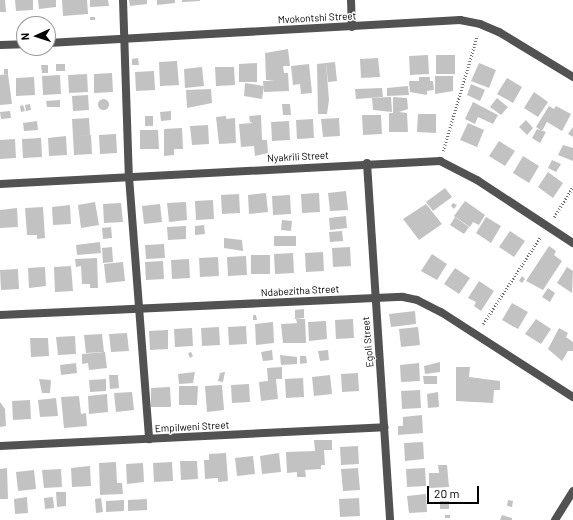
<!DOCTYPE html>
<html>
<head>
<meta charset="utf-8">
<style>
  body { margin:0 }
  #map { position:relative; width:573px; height:520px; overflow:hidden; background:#fff; font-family:Barlow,sans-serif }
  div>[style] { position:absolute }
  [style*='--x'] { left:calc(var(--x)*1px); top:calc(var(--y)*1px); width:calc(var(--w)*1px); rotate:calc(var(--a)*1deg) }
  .building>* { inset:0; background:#c2c2c2 }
  .round { border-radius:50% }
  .path>* { height:2.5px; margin-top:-1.25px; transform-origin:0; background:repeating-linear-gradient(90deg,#747474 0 1px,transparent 0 3px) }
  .street>* { height:8px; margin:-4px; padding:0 4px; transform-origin:4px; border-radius:4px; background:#525252 }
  span { translate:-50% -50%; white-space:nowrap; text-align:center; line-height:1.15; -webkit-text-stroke:3px #fff; paint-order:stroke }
  .street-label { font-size:10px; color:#000 }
  .north { position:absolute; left:16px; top:16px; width:40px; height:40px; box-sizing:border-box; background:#fff; border:1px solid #999; border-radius:50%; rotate:267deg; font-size:11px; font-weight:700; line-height:16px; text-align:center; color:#000 }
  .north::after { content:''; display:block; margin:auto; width:14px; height:18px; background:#000; clip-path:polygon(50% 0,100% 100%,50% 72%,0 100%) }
  .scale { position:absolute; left:427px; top:486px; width:52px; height:18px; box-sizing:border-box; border:2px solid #000; border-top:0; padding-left:5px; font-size:12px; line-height:14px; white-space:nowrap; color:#000; -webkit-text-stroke:3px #fff; paint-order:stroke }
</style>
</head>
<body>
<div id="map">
  <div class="building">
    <div style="clip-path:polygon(0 0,5px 0,6px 12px,0 12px)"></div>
    <div style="clip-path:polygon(15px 0,33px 0,33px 10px,16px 11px)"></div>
    <div style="clip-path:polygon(38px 0,56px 0,56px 7px,39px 9px)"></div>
    <div style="clip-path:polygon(62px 0,87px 0,88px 14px,63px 16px)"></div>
    <div style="clip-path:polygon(90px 0,108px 0,109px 6px,90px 7px)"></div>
    <div style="clip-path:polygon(129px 0,147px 0,147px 4px,130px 6px)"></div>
    <div style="clip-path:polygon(157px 0,175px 0,175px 3px,157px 5px)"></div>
    <div style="clip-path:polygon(182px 0,200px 0,200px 1px,182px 2px)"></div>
    <div style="clip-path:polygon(90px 17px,95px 17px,95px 20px,90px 20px)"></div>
    <div style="clip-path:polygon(288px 49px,290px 66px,283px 66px,284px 73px,288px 73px,289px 91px,264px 92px,263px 81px,275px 81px,266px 80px,265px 53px)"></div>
    <div style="clip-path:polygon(428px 55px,429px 74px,410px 75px,409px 56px)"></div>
    <div style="clip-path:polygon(436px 55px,455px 55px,455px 74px,436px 74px)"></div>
    <div style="clip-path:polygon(138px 58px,139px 65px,132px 65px,132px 59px)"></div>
    <div style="clip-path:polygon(378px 58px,380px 77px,361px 78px,360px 59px)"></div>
    <div style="clip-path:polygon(177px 61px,179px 85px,160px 86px,159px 62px)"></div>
    <div style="clip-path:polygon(335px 62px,337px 81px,328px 82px,326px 63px)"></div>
    <div style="clip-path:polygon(257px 63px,257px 82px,239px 82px,239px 64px)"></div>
    <div style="clip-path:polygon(479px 63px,496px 70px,489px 88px,471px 81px)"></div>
    <div style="clip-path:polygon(56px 64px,65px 64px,65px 71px,56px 71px)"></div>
    <div style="clip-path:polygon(309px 64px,312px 93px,301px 94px,300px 84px,293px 85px,291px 66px)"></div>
    <div style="clip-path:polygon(317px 64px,326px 63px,329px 100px,327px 114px,318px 114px)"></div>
    <div style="clip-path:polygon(41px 65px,48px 65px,48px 73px,42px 73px)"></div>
    <div style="clip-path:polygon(202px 67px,204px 86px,185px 88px,184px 69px)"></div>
    <div style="clip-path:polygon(215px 67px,234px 67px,235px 85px,216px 86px)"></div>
    <div style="clip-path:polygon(4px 69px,8px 69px,8px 74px,4px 74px)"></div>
    <div style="clip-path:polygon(154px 71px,155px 90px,136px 91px,135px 72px)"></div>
    <div style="clip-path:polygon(112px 73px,113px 92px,94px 93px,94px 74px)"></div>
    <div style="clip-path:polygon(8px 74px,12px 104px,0 105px,0 75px)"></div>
    <div style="clip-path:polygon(87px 74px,88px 92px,69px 93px,68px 75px)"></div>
    <div style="clip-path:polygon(60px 75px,61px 94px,43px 95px,42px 76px)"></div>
    <div style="clip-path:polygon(435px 76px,453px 76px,453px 91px,435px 94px)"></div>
    <div style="clip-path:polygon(34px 77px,35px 95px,16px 96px,16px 78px)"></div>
    <div style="clip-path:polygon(419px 77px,430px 77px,430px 81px,433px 81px,434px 90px,427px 91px,427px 95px,410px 92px,409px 81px,419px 81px)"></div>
    <div style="clip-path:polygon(507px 78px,522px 87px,513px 103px,497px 94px)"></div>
    <div style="clip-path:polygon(245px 83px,264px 86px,262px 99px,244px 96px)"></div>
    <div style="clip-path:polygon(471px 84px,485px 90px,480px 101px,467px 95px)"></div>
    <div style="clip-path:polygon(408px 86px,409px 95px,387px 96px,387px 88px)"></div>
    <div style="clip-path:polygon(382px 88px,383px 97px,356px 99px,355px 89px)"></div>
    <div style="clip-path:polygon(211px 89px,212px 103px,187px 108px,186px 90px)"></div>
    <div style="clip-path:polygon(534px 92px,548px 102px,538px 117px,524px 108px)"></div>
    <div style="clip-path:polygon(88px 95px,89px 110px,73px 111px,72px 96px)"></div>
    <div style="clip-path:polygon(391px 97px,392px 112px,373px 110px,372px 98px)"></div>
    <div style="clip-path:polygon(393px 97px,407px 98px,408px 109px,399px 112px,407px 113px,408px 132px,389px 132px,389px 113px,393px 113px)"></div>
    <div style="clip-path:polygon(497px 98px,508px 107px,501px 115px,490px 107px)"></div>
    <div class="round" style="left:97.5px;top:98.5px;width:11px;height:11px"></div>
    <div style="clip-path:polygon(60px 100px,60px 107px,47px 107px,46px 101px)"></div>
    <div style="clip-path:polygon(473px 102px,498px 115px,493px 124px,478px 117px,475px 124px,465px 119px)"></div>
    <div style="clip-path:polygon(30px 104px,31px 110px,26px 111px,25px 105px)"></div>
    <div style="clip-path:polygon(282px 104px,290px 104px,291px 115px,283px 115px)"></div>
    <div style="clip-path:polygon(23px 105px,25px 111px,21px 112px,20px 106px)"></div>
    <div style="clip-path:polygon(549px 106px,554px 109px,556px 106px,571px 114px,562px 131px,547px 122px,549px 118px,542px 131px,536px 127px)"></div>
    <div style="clip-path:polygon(10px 111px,11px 118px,1px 119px,0 112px)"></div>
    <div style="clip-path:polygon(171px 111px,171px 120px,161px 121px,160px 112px)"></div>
    <div style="clip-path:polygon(418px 114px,436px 114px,436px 133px,417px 132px)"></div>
    <div style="clip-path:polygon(261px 115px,262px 140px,267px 140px,268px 153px,255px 156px,254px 146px,241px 147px,239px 124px,253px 123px,250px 122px,249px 116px)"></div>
    <div style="clip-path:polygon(362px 115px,381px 115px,382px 134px,363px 135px)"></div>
    <div style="clip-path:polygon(145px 116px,153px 116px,153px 126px,145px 126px)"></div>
    <div style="clip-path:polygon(226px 116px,226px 119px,235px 118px,236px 143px,219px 144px,216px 117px)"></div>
    <div style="clip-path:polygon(89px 118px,90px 135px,77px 136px,91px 135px,92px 154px,74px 155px,72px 119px)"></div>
    <div style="clip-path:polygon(339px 118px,340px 136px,323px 137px,321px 119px)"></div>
    <div style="clip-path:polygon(313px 119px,314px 138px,297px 139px,296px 120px)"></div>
    <div style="clip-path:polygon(526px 120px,533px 128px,527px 135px,519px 127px)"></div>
    <div style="clip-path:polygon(37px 121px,38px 130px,24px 131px,23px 123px)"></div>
    <div style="clip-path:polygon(289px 121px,290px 140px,272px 141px,271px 122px)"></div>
    <div style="clip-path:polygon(468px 123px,484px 130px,477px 147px,460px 140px)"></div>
    <div style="clip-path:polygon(208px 125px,209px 144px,192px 145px,190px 126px)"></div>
    <div style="clip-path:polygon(573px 127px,573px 137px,568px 134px)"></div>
    <div style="clip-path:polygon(182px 128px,183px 149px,174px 149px,174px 155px,164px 156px,164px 129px)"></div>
    <div style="clip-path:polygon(537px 129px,546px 132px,540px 143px,532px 138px)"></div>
    <div style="clip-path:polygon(140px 130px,158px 130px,159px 149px,140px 149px)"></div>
    <div style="clip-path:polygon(116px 134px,117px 153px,100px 154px,99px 135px)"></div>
    <div style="clip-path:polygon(66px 136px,67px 155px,49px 156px,48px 138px)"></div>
    <div style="clip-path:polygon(41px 138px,42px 157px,23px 158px,22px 139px)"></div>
    <div style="clip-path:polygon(15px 139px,16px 158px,0 159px,0 140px)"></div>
    <div style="clip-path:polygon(499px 141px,515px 151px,505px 166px,489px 156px)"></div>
    <div style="clip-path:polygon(563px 145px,573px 148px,573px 161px,558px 155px)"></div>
    <div style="clip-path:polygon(523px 156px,539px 166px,529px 183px,513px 173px)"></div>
    <div style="clip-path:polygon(552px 160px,561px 164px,556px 172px,548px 168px)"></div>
    <div style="clip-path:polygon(548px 172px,563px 183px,553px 198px,538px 187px)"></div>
    <div style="clip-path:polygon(445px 188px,452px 197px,433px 211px,426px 202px)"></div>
    <div style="clip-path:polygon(346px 191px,348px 210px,330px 211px,328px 193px)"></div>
    <div style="clip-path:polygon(266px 193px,268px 212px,249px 214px,248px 195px)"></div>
    <div style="clip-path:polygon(319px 193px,320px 212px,302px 213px,301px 194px)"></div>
    <div style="clip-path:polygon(239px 194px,240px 213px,222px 214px,221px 195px)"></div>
    <div style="clip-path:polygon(290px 195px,291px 214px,273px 215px,272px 196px)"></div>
    <div style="clip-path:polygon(213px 200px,214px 219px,196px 220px,195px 201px)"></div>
    <div style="clip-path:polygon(465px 201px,485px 215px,479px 225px,473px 222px,470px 227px,454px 216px)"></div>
    <div style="clip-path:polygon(95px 202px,99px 225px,81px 228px,78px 205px)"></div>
    <div style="clip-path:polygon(186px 202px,187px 220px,169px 222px,167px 203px)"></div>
    <div style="clip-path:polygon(121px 203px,123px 222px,104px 223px,103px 204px)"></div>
    <div style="clip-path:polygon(453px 203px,457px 205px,454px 209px,451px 206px)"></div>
    <div style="clip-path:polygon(160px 204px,162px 222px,144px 224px,142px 206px)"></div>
    <div style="clip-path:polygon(426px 204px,442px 224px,419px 240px,403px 219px)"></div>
    <div style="clip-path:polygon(70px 205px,71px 224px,53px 225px,52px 207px)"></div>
    <div style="clip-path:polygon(43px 207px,45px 238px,37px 239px,37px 235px,27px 235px,25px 208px)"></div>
    <div style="clip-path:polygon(17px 208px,18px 227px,0 228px,0 210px)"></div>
    <div style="clip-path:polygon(346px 216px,347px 228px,330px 230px,329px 218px)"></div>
    <div style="clip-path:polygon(455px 217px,469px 227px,464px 234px,450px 225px)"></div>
    <div style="clip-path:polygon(486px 217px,501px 226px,491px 243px,476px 233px)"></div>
    <div style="clip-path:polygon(282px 220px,292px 221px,291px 231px,281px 230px)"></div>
    <div style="clip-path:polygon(204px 225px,205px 234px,195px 235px,195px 226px)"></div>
    <div style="clip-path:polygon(186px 226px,186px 239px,168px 240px,167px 227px)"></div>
    <div style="clip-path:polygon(111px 227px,112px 238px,103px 239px,102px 228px)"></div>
    <div style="clip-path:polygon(342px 231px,343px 241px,330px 242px,329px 232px)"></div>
    <div style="clip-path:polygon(510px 231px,525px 241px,514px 257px,499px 247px)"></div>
    <div style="clip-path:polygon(274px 236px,296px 236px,296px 246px,274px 246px)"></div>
    <div style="clip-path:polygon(224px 238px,242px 240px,243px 251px,224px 248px)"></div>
    <div style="clip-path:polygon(100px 242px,101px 253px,77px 255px,76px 245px)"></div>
    <div style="clip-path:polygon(164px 244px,165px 258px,146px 259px,145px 245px)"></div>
    <div style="clip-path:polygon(549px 246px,556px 251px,554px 255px,562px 261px,543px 290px,526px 281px)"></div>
    <div style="clip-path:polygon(112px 247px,113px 262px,103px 263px,102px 248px)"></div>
    <div style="clip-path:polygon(350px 247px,351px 266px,333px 267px,332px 248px)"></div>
    <div style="clip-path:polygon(323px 252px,324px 271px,306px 272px,305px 253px)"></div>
    <div style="clip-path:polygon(293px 253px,294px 273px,275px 274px,274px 254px)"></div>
    <div style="clip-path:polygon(432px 254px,447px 264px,437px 280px,421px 271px)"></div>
    <div style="clip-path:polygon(251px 255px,270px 255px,270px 274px,251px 274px)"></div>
    <div style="clip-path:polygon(246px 256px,247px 275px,228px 276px,227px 257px)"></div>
    <div style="clip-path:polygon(218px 257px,219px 276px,200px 277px,199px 258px)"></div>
    <div style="clip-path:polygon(97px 258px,98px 288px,90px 288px,90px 284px,82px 284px,81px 266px,76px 267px,75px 259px)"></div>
    <div style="clip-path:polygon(189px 259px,190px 278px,172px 279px,171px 260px)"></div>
    <div style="clip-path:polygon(163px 261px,164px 279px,146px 280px,145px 262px)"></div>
    <div style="clip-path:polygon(123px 262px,125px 281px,106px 283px,104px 264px)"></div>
    <div style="clip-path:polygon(71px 266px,73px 291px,55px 292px,54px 267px)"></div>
    <div style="clip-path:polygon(45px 267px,46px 286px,29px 288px,28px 268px)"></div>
    <div style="clip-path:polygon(567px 267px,573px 271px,572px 293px,557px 283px)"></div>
    <div style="clip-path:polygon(455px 268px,470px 278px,459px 294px,444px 284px)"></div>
    <div style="clip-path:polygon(18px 269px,19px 289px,1px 290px,0 270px)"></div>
    <div style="clip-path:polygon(522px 276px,525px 279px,522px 283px,519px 281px)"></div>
    <div style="clip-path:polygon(479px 281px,494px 291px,481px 311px,474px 306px,476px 302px,468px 298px)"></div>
    <div style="clip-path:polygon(548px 288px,555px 293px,550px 302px,542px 297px)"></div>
    <div style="clip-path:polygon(512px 303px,528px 312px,518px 329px,502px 320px)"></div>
    <div style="clip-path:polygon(304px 309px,304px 318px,295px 319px,295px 310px)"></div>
    <div style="clip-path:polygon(415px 311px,416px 324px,391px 327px,389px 314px)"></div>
    <div style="clip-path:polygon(253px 315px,256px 315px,257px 320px,253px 320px)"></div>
    <div style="clip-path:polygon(296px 319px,305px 319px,306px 343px,283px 343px,281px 324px,300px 323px,297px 323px)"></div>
    <div style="clip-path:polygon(353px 319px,354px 338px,336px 339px,335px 320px)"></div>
    <div style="clip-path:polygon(536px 319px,551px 329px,541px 344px,525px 334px)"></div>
    <div style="clip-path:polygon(326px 321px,327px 339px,309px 341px,308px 322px)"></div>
    <div style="clip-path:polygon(273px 322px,274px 343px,256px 345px,255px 324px)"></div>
    <div style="clip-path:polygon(246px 326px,247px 344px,229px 345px,228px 327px)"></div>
    <div style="clip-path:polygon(219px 327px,220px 345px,202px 346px,201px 328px)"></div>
    <div style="clip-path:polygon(418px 327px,420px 345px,401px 347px,399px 329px)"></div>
    <div style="clip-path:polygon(192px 328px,193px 346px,175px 347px,174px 329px)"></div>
    <div style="clip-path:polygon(559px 328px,568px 333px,566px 337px,573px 342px,573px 351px,568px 351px,562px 361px,548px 349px)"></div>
    <div style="clip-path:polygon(168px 330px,168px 349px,150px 350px,149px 331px)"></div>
    <div style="clip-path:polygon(127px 333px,129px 351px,111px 352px,109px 334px)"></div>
    <div style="clip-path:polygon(102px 334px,104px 352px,86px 353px,84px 335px)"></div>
    <div style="clip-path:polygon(75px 336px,76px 354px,58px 355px,56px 337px)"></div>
    <div style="clip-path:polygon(30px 338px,48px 338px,49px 356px,31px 357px)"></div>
    <div style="clip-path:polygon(272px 350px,273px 360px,263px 361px,261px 352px)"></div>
    <div style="clip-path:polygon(328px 350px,329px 360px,320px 361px,318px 351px)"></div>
    <div style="clip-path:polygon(105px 352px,107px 368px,89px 370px,88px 363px,82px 364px,82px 354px)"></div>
    <div style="clip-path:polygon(191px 352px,193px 356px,190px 358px,188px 353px)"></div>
    <div style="clip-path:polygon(280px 355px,297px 357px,297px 364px,281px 365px)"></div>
    <div style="clip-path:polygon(300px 356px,306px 356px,307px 363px,300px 364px)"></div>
    <div style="clip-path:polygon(440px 362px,440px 372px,425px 374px,424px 366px)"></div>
    <div style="clip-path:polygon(76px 363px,77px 373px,61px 375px,60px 365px)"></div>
    <div style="clip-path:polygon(419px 363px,420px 381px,401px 382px,400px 365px)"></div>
    <div style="clip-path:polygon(282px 367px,282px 379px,276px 379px,278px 399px,261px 401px,259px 382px,268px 381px,267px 368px)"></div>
    <div style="clip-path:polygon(456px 367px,470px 367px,469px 377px,500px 381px,500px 390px,494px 390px,493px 403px,456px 401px)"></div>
    <div style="clip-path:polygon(195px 372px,193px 383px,179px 384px,178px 374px)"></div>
    <div style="clip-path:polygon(225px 372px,223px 382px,218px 381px,220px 373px)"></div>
    <div style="clip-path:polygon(358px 373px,359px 391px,342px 392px,341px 374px)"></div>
    <div style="clip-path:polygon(109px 375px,118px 375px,119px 388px,110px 389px)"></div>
    <div style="clip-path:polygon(330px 375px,332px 394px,314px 396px,312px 377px)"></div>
    <div style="clip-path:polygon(423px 376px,437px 376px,437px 384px,424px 384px)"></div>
    <div style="clip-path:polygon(303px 378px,304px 397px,286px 398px,285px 379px)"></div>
    <div style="clip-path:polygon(39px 379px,51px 380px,50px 393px,42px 393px)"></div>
    <div style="clip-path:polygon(106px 379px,106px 391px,90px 392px,89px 380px)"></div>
    <div style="clip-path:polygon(249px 384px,250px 402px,232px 403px,231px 385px)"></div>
    <div style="clip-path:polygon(222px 385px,224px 410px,207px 412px,205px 386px)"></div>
    <div style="clip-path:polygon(179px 386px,198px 386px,197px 405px,179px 405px)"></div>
    <div style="clip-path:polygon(170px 387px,171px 407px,151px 407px,151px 388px)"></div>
    <div style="clip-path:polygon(420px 390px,421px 408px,402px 409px,401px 391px)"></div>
    <div style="clip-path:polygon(132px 392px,134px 410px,116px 412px,114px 393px)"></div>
    <div style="clip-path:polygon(438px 392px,439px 407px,428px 408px,427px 394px)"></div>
    <div style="clip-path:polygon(107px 394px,108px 412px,89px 414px,88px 396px)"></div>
    <div style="clip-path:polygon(79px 396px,81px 414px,86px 413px,87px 426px,64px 428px,61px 397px)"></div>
    <div style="clip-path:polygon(56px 398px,58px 416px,40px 417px,38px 400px)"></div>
    <div style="clip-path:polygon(30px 400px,31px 419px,13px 420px,12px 401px)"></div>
    <div style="clip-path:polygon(0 402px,5px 409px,6px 426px,0 427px)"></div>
    <div style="clip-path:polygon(422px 415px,423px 433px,398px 435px,398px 426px,403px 426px,403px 417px)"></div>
    <div style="clip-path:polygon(314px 440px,332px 440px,332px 450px,324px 450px,325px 465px,321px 465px,321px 469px,305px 470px,306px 477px,297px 477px,297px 472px,287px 473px,286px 452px,315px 451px)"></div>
    <div style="clip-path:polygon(423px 442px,424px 459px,405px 461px,404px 443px)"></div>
    <div style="clip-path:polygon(358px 446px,359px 464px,341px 465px,340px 447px)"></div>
    <div style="clip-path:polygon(226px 453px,228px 481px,218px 482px,218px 478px,205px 479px,204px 460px,209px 460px,209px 454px)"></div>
    <div style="clip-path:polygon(279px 453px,281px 472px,262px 474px,260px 456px)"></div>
    <div style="clip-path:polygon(253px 456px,255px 474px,237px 476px,235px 458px)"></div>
    <div style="clip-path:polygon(180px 461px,197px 461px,198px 479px,181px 480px)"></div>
    <div style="clip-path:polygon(116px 462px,117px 483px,122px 483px,123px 494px,100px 495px,99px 463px)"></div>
    <div style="clip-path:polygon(172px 462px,173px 481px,154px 482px,153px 463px)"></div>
    <div style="clip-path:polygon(143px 463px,144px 482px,127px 484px,126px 464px)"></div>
    <div style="clip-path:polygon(438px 465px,447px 465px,449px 487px,429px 488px,429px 473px,439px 473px)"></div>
    <div style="clip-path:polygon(90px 466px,91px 486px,72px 487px,71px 468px)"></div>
    <div style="clip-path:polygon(7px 468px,8px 499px,0 499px,0 469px)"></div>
    <div style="clip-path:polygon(358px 468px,360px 490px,343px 491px,341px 469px)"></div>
    <div style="clip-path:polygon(425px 468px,426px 486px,407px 487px,406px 469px)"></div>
    <div style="clip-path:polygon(61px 469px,62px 487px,44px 488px,42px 470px)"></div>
    <div style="clip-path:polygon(34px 470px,36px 489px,18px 491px,16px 472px)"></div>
    <div style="clip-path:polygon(56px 492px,66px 492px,66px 506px,57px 507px)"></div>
    <div style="clip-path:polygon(426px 494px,427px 512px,409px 513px,407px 496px)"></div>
    <div style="clip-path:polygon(27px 497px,28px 513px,15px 514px,14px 499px)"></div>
    <div style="clip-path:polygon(53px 497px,54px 508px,45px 509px,44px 498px)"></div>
    <div style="clip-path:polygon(101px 498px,103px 512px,96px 513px,95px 499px)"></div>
    <div style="clip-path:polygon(359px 498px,360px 516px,340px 517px,339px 499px)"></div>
    <div style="clip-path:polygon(147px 499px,147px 510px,128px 511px,128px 500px)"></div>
    <div style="clip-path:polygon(124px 500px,124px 511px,106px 512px,106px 501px)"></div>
    <div style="clip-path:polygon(508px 500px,513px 501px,512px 507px,507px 506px)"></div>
    <div style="clip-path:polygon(440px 501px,449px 501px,449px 509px,440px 509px)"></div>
    <div style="clip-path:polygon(445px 515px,450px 515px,450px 518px,445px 518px)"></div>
    <div style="clip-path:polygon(502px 515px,512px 518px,512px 520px,500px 520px)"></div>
  </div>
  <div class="path">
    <div style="--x:443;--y:151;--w:120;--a:-73.5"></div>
    <div style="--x:554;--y:217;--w:36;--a:-58"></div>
    <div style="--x:483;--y:324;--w:105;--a:-56.6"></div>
  </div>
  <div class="street">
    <div style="--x:123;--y:0;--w:177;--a:88.1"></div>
    <div style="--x:129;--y:177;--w:263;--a:85.6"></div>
    <div style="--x:351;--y:0;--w:27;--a:88"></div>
    <div style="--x:48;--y:43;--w:413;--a:-3.2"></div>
    <div style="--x:460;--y:20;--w:20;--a:11"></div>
    <div style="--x:480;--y:24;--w:21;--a:23"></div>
    <div style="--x:499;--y:32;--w:87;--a:31.3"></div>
    <div style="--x:0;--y:45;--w:24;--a:-2"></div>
    <div style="--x:367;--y:163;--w:358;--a:86.3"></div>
    <div style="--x:0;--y:184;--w:441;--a:-3"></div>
    <div style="--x:440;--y:161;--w:42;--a:27.2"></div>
    <div style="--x:477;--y:180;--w:115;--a:33.3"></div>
    <div style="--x:0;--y:315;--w:403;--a:-2.6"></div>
    <div style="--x:403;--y:297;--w:14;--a:12"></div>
    <div style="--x:417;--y:300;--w:27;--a:27"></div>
    <div style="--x:441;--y:312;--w:157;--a:32.8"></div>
    <div style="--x:0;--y:446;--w:385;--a:-2.8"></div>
    <div style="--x:555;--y:520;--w:34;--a:-58"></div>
  </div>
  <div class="street-label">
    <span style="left:317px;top:18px;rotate:-3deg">Mvokontshi Street</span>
    <span style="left:298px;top:157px;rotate:-3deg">Nyakrili Street</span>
    <span style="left:300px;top:291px;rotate:-3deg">Ndabezitha Street</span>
    <span style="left:368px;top:342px;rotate:-95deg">Egoli Street</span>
    <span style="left:192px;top:427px;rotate:-3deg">Empilweni Street</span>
  </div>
  <div class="north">N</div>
  <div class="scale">20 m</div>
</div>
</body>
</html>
